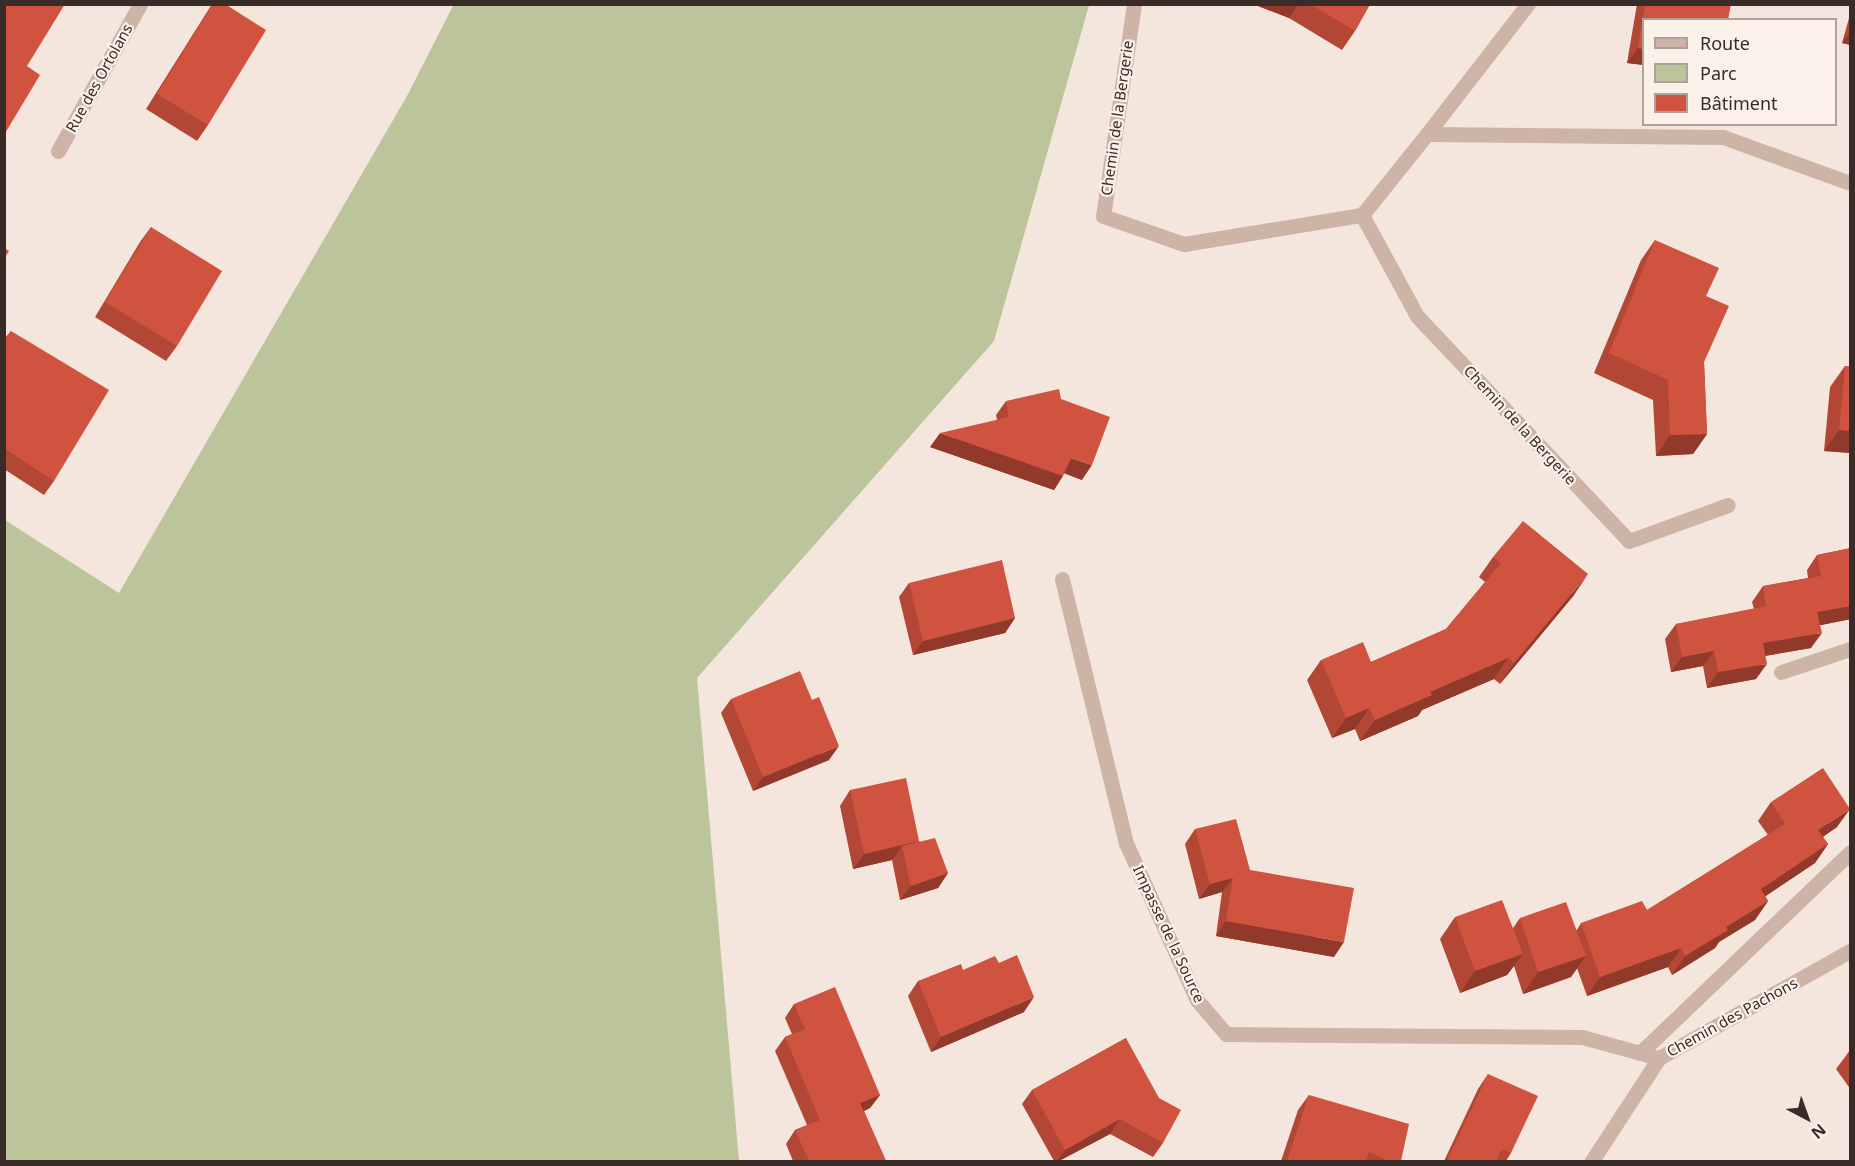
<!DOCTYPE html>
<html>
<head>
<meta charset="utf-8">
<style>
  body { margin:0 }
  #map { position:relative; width:1855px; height:1166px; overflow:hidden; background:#f4e6dc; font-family:"Noto Sans",sans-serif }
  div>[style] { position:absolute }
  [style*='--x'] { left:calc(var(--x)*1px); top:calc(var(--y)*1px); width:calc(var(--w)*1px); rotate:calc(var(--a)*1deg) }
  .green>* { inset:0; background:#bbc49b }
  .street>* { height:15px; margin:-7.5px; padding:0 7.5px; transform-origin:7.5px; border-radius:7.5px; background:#cdb4a7 }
  .wall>* { inset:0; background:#b24736 }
  .shaded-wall>* { inset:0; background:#913a2c }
  .building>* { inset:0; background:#cf533f }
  span { translate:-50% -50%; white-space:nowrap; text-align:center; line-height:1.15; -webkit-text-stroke:4.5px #fbf1e9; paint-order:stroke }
  .street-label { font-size:15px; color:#392c28 }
  .frame { position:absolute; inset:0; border:6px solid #392c28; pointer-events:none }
  .legend { position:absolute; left:1642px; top:18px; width:195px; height:108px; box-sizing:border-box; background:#fbf1e9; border:2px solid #ada29c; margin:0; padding:8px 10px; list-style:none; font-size:18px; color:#392c28 }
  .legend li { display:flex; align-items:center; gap:12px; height:30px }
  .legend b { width:30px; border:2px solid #ada29c }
  .north { position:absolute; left:1777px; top:1088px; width:60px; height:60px; -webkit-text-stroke:4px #fbf1e9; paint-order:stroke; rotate:139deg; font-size:16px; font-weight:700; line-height:24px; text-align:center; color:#392c28 }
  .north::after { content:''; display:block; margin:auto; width:21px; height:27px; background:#392c28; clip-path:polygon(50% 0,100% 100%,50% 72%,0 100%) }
</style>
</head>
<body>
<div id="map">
  <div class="green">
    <div style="clip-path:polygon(454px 4px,1089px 5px,994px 341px,697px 678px,739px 1161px,5px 1161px,5px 520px,119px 593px,407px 96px)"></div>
  </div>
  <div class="street">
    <div style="--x:1134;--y:4;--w:214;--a:98.3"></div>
    <div style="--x:1103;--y:216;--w:86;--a:19.1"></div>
    <div style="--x:1184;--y:244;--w:180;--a:-9.3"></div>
    <div style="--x:1362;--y:215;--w:104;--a:-51.3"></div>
    <div style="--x:1427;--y:134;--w:296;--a:0.6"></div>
    <div style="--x:1723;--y:137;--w:135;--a:19.9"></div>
    <div style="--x:1427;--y:134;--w:165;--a:-52.2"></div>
    <div style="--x:58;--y:151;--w:168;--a:-60.8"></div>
    <div style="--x:1362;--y:215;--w:115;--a:61.4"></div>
    <div style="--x:1417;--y:316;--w:309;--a:46.7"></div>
    <div style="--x:1629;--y:541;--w:105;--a:-20"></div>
    <div style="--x:1062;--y:579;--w:272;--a:76.4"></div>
    <div style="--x:1126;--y:843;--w:172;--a:65.7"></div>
    <div style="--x:1197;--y:1000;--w:45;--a:49.5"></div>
    <div style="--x:1226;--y:1034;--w:356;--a:0.5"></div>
    <div style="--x:1582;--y:1037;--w:80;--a:15.3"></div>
    <div style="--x:1781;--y:672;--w:73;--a:-18.4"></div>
    <div style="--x:1640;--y:1053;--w:291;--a:-43.7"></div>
    <div style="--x:1591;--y:1162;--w:124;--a:-56.8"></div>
    <div style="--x:1659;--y:1058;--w:219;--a:-29.3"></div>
  </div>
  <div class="wall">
    <div style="clip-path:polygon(212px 4px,208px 125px,197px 141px,146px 109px)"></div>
    <div style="clip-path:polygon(1253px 4px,1370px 4px,1355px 31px,1342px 50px,1289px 18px)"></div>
    <div style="clip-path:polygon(1637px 4px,1731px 4px,1644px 65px,1627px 63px)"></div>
    <div style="clip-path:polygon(1851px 11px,1851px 45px,1842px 43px)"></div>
    <div style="clip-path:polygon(151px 227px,177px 346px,166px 361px,95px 317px,140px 242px)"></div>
    <div style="clip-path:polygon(1655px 240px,1706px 296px,1704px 362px,1707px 434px,1693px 454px,1656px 456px,1653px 400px,1594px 373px,1641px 260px)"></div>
    <div style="clip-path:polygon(11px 331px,54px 481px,44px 495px,4px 469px,4px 339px)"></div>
    <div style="clip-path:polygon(1845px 366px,1851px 367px,1851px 453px,1824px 451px,1830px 387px)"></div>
    <div style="clip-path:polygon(1006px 401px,1082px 480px,1064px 473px,1054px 490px,930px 447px,997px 420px,996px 415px)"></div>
    <div style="clip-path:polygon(1851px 548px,1851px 619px,1820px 625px,1811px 648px,1765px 656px,1756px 679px,1707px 688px,1703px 666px,1671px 672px,1665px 639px,1676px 624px,1754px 609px,1752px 602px,1763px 586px,1808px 578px,1807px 570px,1817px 555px)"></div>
    <div style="clip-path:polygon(1493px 557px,1574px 595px,1500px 684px,1494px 679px,1422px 710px,1418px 716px,1360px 741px,1355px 729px,1332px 738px,1307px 680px,1321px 660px,1371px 662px,1446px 629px,1485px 582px,1479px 577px)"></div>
    <div style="clip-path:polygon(909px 583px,1015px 618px,1005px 633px,913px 655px,899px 597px)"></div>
    <div style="clip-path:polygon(731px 699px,829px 760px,753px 791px,721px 713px)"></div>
    <div style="clip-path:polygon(850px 790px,919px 841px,948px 873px,938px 888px,900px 900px,892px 860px,853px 869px,840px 806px)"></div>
    <div style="clip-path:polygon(1771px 802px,1837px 827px,1823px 837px,1828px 844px,1815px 863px,1765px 896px,1768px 901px,1755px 920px,1719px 942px,1715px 948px,1672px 975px,1668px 967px,1587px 996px,1577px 968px,1571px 977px,1523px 994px,1514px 966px,1507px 975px,1460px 993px,1440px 939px,1455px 917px,1513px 928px,1520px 918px,1577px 930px,1581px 923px,1647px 910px,1768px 835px,1758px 821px)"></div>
    <div style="clip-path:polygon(1195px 829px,1250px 870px,1334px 957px,1216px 936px,1222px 892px,1199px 899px,1185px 844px)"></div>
    <div style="clip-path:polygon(963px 970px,1024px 1012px,931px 1052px,908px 996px,918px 981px)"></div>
    <div style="clip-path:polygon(794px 1004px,880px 1095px,870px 1108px,864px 1111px,886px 1161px,793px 1161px,786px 1144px,795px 1130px,807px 1125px,775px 1051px,785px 1037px,792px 1034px,785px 1018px)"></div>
    <div style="clip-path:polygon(1126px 1038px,1163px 1143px,1153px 1157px,1110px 1134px,1059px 1161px,1054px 1161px,1022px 1104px,1032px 1090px)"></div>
    <div style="clip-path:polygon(1851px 1049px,1851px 1090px,1836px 1069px)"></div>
    <div style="clip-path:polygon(1488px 1074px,1511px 1153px,1506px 1161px,1444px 1161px,1478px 1089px)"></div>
    <div style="clip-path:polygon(1309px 1095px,1401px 1161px,1281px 1161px,1298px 1110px)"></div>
  </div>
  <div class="shaded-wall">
    <div style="clip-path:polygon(1253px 4px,1299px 4px,1289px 18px)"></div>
    <div style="clip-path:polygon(1851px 31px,1851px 45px,1842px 43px)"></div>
    <div style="clip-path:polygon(1638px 48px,1644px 49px,1644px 65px,1627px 63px)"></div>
    <div style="clip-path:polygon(1839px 430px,1851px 431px,1851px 453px,1824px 451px)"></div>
    <div style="clip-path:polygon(940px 433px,1063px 476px,1054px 490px,930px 447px)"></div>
    <div style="clip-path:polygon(1707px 434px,1693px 454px,1656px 456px,1670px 435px)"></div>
    <div style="clip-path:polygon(1071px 458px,1092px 465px,1082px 480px,1061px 472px)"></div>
    <div style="clip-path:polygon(1588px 574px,1574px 595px,1500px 684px,1514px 663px)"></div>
    <div style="clip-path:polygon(1851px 606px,1851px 619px,1807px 628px,1817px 612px)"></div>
    <div style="clip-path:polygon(1015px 618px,1005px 633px,913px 655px,923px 641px)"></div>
    <div style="clip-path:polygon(1822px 633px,1811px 648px,1752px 658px,1763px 643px)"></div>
    <div style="clip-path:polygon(1714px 651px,1703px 666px,1671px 672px,1682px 657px)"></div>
    <div style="clip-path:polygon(1508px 658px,1494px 679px,1422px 710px,1418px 716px,1360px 741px,1375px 720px,1430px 692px)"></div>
    <div style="clip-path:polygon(1767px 664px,1756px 679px,1707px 688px,1718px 672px)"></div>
    <div style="clip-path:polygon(1369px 708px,1355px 729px,1332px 738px,1346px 718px)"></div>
    <div style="clip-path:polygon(839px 746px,829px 760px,753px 791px,763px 777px)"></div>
    <div style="clip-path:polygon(1850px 809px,1837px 827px,1805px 848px,1818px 830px)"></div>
    <div style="clip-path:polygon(919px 841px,902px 846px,892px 860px,853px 869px,864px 854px)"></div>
    <div style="clip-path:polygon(1828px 844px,1815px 863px,1748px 908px,1761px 889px)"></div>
    <div style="clip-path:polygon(948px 873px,938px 888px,900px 900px,911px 886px)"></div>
    <div style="clip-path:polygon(1233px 878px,1222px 892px,1199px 899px,1210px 884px)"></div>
    <div style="clip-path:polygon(1768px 901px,1755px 920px,1719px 942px,1715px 948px,1672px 975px,1685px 956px,1726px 927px)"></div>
    <div style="clip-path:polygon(1226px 921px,1344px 942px,1334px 957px,1216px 936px)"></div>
    <div style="clip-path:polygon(1681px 948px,1668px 967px,1587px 996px,1600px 977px)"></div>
    <div style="clip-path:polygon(1523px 954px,1507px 975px,1460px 993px,1475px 971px)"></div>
    <div style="clip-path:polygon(1586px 956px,1571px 977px,1523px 994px,1538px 972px)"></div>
    <div style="clip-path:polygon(1034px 997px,1024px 1012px,931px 1052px,941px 1037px)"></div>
    <div style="clip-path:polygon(880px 1095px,870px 1108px,851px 1117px,860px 1103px)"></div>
    <div style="clip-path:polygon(1120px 1119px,1110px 1134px,1059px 1161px,1057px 1161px,1065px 1150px)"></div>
  </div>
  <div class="building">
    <div style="clip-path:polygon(4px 4px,65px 4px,27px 66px,40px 75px,4px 135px)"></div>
    <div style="clip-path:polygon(213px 4px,225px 4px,266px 30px,208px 125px,157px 94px)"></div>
    <div style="clip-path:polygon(1310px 4px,1370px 4px,1355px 31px)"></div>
    <div style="clip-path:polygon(1645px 4px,1731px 4px,1728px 20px,1644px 20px,1644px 49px,1638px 48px)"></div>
    <div style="clip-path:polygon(151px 227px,222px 271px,177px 346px,105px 302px)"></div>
    <div style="clip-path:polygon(1655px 240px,1719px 268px,1706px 296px,1729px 306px,1704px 362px,1707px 434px,1670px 435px,1668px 380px,1609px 353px)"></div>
    <div style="clip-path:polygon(4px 248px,9px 251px,4px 259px)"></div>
    <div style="clip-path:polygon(11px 331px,109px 390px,54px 481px,4px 448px,4px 341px)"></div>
    <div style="clip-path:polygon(1845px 366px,1851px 367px,1851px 431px,1839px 430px)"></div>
    <div style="clip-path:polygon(1059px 389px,1061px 399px,1110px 417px,1092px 465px,1071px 458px,1063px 476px,940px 433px,1009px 417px,1006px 401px)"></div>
    <div style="clip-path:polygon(1523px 521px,1588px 574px,1514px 663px,1508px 658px,1430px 692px,1432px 695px,1375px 720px,1369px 708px,1346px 718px,1321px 660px,1363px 642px,1371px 662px,1446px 629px,1501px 563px,1493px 557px)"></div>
    <div style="clip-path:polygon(1851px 548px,1851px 606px,1817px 612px,1822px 633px,1763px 643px,1767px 664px,1718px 672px,1714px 651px,1682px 657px,1676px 624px,1766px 606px,1763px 586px,1821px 576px,1817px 555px)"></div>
    <div style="clip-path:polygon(1002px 560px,1015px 618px,923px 641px,909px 583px)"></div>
    <div style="clip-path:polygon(800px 671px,812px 700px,819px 697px,839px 746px,763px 777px,731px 699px)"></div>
    <div style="clip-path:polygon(1823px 768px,1850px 809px,1818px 830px,1828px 844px,1761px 889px,1768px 901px,1726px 927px,1728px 930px,1685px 956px,1681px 948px,1600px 977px,1581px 923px,1642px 901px,1647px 910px,1785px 824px,1771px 802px)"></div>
    <div style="clip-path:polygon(906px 778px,919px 841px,864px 854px,850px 790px)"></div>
    <div style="clip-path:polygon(1236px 819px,1250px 870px,1354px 888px,1344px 942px,1226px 921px,1233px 878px,1210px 884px,1195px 829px)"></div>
    <div style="clip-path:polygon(935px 838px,948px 873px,911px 886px,902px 846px)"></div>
    <div style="clip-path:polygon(1502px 900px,1523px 954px,1475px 971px,1455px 917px)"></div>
    <div style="clip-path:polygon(1566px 902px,1586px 956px,1538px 972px,1520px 918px)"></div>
    <div style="clip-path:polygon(1017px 955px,1034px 997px,941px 1037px,918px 981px,961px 964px,963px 970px,995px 956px,999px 963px)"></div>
    <div style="clip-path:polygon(835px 987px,880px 1095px,860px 1103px,886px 1161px,809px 1161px,795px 1130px,820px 1120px,785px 1037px,805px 1029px,794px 1004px)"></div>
    <div style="clip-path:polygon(1126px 1038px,1159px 1098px,1181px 1110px,1163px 1143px,1120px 1119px,1065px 1150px,1032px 1090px)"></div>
    <div style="clip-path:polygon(1488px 1074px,1538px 1096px,1511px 1153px,1502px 1149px,1496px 1161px,1447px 1161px)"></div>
    <div style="clip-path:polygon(1309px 1095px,1409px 1124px,1401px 1161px,1388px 1161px,1369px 1152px,1366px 1161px,1287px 1161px)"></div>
  </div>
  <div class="street-label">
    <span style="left:99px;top:78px;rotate:-61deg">Rue des Ortolans</span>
    <span style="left:1117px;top:118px;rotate:-82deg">Chemin de la Bergerie</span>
    <span style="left:1520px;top:425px;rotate:47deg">Chemin de la Bergerie</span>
    <span style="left:1169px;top:934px;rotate:65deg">Impasse de la Source</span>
    <span style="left:1732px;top:1017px;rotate:-29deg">Chemin des Pachons</span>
  </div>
  <div class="frame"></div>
  <ul class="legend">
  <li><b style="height:8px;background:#cdb4a7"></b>Route</li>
  <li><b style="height:16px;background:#bbc49b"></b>Parc</li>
  <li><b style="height:16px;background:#cf533f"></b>Bâtiment</li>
  </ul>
  <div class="north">N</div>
</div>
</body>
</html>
